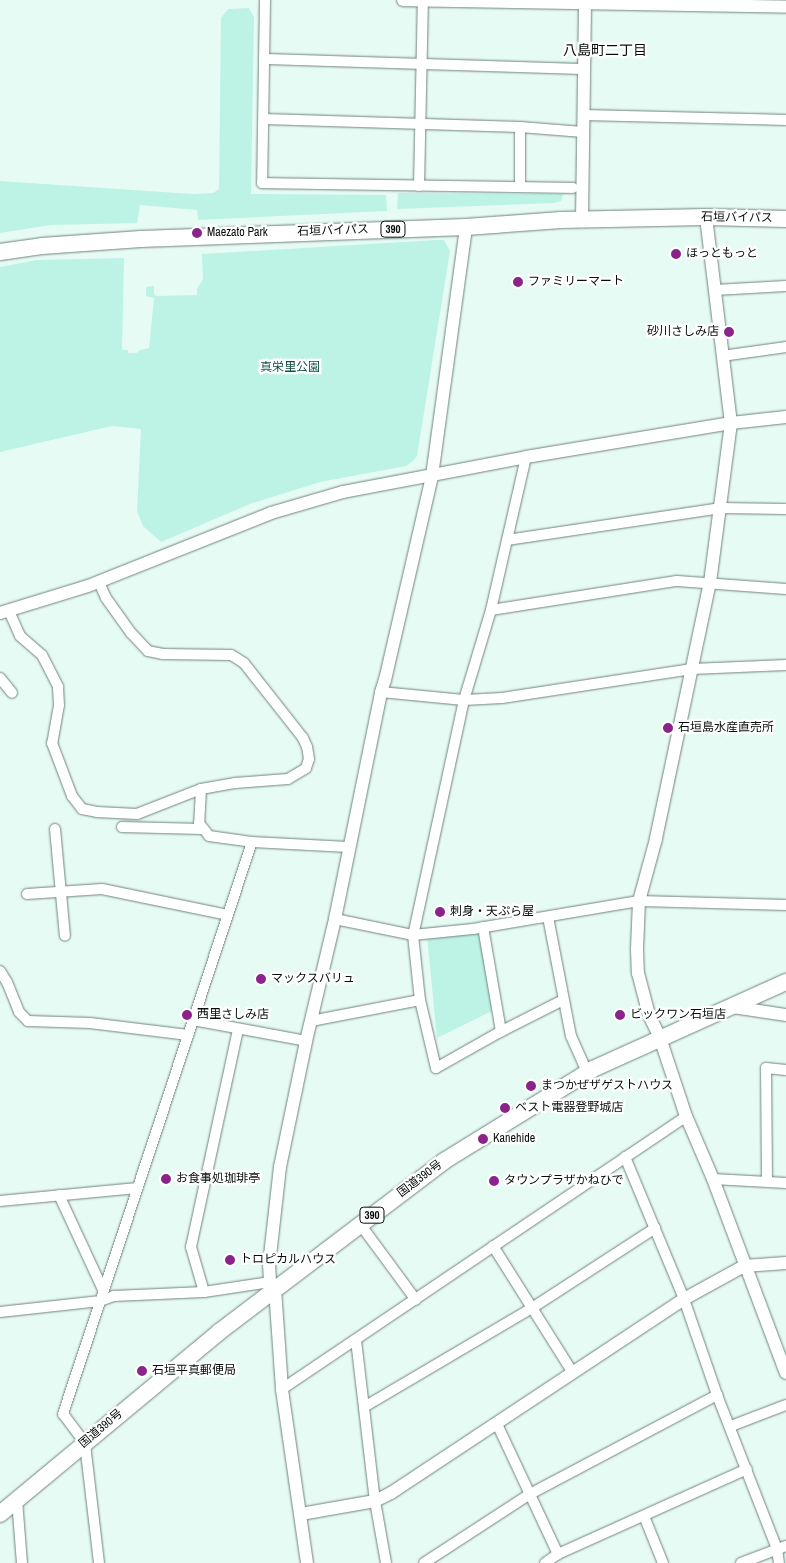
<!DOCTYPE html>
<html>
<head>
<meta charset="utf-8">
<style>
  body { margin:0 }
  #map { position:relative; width:786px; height:1563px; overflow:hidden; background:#e7fbf5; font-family:"Archivo Narrow","Noto Sans JP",sans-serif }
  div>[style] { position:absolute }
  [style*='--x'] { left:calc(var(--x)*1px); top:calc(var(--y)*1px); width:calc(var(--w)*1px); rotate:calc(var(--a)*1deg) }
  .green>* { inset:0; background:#bcf3e5 }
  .roads { filter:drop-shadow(0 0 1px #71837f) drop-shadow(0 0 1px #71837f) }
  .minor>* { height:10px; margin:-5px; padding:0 5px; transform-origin:5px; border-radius:5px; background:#fff }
  .tertiary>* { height:12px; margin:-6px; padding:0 6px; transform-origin:6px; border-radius:6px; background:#fff }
  .trunk>* { height:16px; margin:-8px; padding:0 8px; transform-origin:8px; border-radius:8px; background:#fff }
  .dots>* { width:14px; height:14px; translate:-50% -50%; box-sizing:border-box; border:2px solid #fff; border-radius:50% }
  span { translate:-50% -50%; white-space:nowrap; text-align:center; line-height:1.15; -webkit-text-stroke:4.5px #fff; paint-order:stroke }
  .shield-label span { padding:1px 4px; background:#fff; border:1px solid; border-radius:4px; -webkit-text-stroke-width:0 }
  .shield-label { font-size:11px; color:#070d0c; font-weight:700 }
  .street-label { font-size:12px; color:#070d0c }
  .poi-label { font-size:12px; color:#070d0c }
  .left { translate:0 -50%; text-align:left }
  .right { translate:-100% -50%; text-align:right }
  .park-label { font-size:12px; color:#114f43 }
  .neighbourhood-label { font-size:14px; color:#070d0c }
</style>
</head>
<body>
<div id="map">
  <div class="green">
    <div style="clip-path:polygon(249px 8px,254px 17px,251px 194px,386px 195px,387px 211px,198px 220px,197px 210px,140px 205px,137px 223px,51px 225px,0 233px,0 181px,192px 194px,213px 193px,219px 189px,221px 18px,228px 9px)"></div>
    <div style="clip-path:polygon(398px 193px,563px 194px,561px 201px,554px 203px,397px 209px)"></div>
    <div style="clip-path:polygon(436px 240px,444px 240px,450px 251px,417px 456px,413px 461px,406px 466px,320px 482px,250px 504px,161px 542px,143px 526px,137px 511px,141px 429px,112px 426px,0 452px,0 267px,37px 260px,124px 258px,122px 350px,128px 350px,128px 353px,137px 353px,140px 350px,149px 348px,154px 298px,146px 296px,146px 287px,154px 286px,154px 294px,156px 296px,197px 295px,197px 288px,203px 280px,202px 254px)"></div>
    <div style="clip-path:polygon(480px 931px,494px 1010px,437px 1038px,427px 936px)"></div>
  </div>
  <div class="roads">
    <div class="minor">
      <div style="--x:265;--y:0;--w:183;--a:90.9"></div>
      <div style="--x:262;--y:183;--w:311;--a:0.9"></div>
      <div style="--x:264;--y:59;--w:320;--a:1.8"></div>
      <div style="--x:583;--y:115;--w:203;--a:1.4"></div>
      <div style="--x:264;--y:119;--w:256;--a:1.8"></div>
      <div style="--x:520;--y:127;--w:63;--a:4.5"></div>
      <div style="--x:419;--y:186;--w:186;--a:-88.8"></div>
      <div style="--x:520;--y:187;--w:60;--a:-90"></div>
      <div style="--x:715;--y:290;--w:71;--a:-3.2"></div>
      <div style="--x:722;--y:356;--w:65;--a:-8"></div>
      <div style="--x:526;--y:457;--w:157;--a:102.9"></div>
      <div style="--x:491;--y:610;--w:94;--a:106.7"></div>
      <div style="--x:464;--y:700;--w:240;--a:102.2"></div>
      <div style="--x:413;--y:935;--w:65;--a:83.9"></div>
      <div style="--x:420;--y:1000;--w:70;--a:76.8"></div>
      <div style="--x:436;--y:1068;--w:71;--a:-29.4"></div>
      <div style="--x:498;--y:1033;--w:73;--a:-26.9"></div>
      <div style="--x:507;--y:540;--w:215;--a:-8.5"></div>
      <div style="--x:720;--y:508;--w:66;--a:0.9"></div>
      <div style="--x:491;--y:610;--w:188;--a:-8.9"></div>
      <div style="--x:677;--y:581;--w:109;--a:4.2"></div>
      <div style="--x:9;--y:611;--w:27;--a:66"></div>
      <div style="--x:20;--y:636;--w:29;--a:41"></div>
      <div style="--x:42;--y:655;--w:36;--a:63"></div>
      <div style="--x:58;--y:687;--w:18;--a:87"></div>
      <div style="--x:59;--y:705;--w:39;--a:100"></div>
      <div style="--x:52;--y:743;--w:57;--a:69.3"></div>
      <div style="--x:72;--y:796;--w:16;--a:52"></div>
      <div style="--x:82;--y:809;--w:15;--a:11"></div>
      <div style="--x:97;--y:812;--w:40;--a:2.9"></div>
      <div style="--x:137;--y:814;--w:69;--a:-21.3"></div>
      <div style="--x:201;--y:789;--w:35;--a:-10"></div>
      <div style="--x:235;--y:783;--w:53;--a:-4.3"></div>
      <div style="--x:288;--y:779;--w:21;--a:-31"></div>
      <div style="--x:306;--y:768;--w:9;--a:-72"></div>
      <div style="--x:309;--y:759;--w:12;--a:-99"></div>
      <div style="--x:307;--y:747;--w:10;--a:-114"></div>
      <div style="--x:303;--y:738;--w:95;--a:-128.2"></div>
      <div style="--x:244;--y:663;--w:15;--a:-148"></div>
      <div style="--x:231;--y:655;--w:68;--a:-179.2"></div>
      <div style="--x:163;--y:654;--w:15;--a:-169"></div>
      <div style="--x:148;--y:651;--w:25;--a:-133"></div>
      <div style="--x:131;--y:633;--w:43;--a:-125.5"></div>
      <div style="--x:106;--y:598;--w:17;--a:-114"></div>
      <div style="--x:0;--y:678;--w:19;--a:51"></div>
      <div style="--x:381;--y:692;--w:83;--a:5.5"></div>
      <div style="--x:464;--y:700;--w:38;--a:-3"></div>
      <div style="--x:502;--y:698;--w:192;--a:-8.7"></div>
      <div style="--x:692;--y:669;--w:94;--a:-2.4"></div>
      <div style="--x:201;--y:789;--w:34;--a:93"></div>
      <div style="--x:199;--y:823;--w:16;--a:52"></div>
      <div style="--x:209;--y:836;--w:43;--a:7.9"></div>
      <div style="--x:252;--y:842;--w:96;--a:3"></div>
      <div style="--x:122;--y:827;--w:80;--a:1.4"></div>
      <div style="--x:55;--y:829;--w:107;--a:84.7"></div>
      <div style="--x:27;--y:894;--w:75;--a:-3.8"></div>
      <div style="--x:102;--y:889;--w:128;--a:11.7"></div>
      <div style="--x:548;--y:917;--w:121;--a:79.1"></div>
      <div style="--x:571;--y:1036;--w:39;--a:66"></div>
      <div style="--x:335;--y:919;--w:80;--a:11.6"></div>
      <div style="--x:413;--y:935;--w:60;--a:-5.7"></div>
      <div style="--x:473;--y:929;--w:168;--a:-9.6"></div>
      <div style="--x:639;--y:901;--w:147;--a:1.6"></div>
      <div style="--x:483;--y:927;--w:106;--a:80.2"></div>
      <div style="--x:0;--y:971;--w:13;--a:58"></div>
      <div style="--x:7;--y:982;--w:32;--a:68"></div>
      <div style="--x:19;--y:1012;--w:13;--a:45"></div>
      <div style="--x:28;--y:1021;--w:62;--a:1.8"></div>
      <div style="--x:90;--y:1023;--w:99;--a:7"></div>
      <div style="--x:193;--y:1020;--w:115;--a:10.5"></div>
      <div style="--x:311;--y:1021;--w:111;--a:-10.9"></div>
      <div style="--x:625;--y:1157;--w:154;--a:67.4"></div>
      <div style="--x:684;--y:1299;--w:102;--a:71"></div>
      <div style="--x:717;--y:1395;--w:165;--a:68.7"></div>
      <div style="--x:777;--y:1549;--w:14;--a:82"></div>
      <div style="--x:713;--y:1179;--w:73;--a:3.1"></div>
      <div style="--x:767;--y:1180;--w:112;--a:-90.5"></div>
      <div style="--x:766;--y:1068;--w:20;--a:6"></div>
      <div style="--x:59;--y:1195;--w:105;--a:65.1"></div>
      <div style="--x:0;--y:1201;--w:138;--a:-5.4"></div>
      <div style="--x:360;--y:1224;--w:94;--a:53.6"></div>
      <div style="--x:493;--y:1246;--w:150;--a:57.8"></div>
      <div style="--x:204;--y:1292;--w:47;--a:-106.1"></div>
      <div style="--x:191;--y:1247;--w:223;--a:-77.8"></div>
      <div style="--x:0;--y:1312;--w:101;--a:-6.3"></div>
      <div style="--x:100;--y:1301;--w:15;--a:-20"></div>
      <div style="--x:114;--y:1296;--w:90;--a:-2.5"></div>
      <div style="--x:204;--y:1292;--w:67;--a:-8.6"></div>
      <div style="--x:356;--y:1340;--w:162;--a:83.3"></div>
      <div style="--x:375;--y:1501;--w:63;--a:79.9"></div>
      <div style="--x:282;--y:1389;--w:488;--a:-34"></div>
      <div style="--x:364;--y:1407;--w:195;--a:-30.5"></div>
      <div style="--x:532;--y:1308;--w:147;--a:-33"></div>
      <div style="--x:497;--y:1424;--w:144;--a:64.9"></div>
      <div style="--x:731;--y:1426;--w:59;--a:-20.9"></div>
      <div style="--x:17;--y:1500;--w:63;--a:85.5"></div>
      <div style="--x:644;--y:1516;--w:51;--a:68"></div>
      <div style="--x:99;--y:1563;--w:121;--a:-96.7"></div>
      <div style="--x:85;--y:1443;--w:36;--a:-127"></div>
      <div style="--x:63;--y:1414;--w:602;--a:-71.72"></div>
      <div style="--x:424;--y:1563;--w:126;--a:-33.1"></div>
      <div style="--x:530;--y:1494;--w:212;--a:-27.9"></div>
      <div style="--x:545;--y:1563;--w:16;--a:-35"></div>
      <div style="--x:558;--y:1554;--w:207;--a:-24.2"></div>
      <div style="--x:741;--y:1563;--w:48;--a:-20.7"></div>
    </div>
    <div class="tertiary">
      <div style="--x:403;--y:0;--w:383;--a:1"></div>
      <div style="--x:706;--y:217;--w:208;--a:83.1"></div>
      <div style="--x:731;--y:423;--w:160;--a:97.5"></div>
      <div style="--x:710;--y:582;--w:263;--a:101.9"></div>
      <div style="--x:656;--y:839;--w:64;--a:105.3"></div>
      <div style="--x:639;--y:901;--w:48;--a:92.4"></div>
      <div style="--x:637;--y:949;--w:24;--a:88"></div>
      <div style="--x:638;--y:973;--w:43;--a:75.3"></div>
      <div style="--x:649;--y:1015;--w:25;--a:64"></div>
      <div style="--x:660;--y:1038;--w:82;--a:71.6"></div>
      <div style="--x:686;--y:1116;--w:69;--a:66.8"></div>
      <div style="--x:713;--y:1179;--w:207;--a:69.4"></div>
      <div style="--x:582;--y:220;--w:217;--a:-89.2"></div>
      <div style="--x:0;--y:613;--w:92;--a:-17.1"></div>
      <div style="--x:88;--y:586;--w:197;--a:-21.7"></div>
      <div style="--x:271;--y:513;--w:75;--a:-16.3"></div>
      <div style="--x:343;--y:492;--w:186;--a:-10.8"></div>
      <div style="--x:526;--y:457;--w:208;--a:-9.4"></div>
      <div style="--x:731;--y:423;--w:55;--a:-6.2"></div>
      <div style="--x:733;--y:1007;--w:54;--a:8.6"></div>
      <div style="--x:301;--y:1514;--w:75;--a:-10"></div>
      <div style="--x:375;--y:1501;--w:18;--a:-27"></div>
      <div style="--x:391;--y:1493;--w:351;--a:-33.5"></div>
      <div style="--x:684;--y:1299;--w:68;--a:-28.8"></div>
      <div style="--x:744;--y:1266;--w:42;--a:-4.1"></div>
      <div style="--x:307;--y:1563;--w:176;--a:-98.2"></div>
      <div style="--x:282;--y:1389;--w:100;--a:-94"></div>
      <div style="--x:275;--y:1289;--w:9;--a:-126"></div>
      <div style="--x:270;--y:1282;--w:17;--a:-93"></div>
      <div style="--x:269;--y:1265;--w:99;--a:-83.6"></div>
      <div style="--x:280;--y:1167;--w:129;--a:-78.3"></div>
      <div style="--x:306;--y:1041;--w:125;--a:-76.6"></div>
      <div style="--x:335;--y:919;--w:232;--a:-78.5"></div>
      <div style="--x:381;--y:692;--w:13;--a:-72"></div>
      <div style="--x:385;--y:680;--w:209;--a:-77"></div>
      <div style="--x:432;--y:476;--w:251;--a:-82.2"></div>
    </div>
    <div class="trunk">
      <div style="--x:0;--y:252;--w:42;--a:-8.1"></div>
      <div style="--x:42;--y:246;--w:99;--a:-4"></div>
      <div style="--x:141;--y:239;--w:325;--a:-2.1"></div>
      <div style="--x:466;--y:227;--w:95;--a:-4.2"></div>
      <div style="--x:561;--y:220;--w:145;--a:-1.2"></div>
      <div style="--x:706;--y:217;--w:80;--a:1.4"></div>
      <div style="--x:0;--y:1514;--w:285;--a:-39.7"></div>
      <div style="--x:219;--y:1332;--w:283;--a:-37.2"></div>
      <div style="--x:444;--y:1161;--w:175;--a:-31.7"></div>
      <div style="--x:593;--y:1069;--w:212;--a:-24.3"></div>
    </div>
  </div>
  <div class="dots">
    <div style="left:197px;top:233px;background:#8a248b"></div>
    <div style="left:676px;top:254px;background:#8a248b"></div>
    <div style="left:518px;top:282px;background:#8a248b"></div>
    <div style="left:729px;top:332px;background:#8a248b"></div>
    <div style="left:668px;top:728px;background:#8a248b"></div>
    <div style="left:440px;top:912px;background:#8a248b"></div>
    <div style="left:261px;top:979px;background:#8a248b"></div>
    <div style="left:187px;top:1015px;background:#8a248b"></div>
    <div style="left:620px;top:1015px;background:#8a248b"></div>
    <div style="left:531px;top:1086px;background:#8a248b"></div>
    <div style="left:505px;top:1108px;background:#8a248b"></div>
    <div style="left:483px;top:1139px;background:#8a248b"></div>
    <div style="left:166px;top:1179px;background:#8a248b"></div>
    <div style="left:494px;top:1181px;background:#8a248b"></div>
    <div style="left:230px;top:1260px;background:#8a248b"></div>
    <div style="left:142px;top:1371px;background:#8a248b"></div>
  </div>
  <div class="shield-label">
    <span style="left:393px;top:229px">390</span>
    <span style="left:372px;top:1215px">390</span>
  </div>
  <div class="street-label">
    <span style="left:737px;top:218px;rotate:1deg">石垣バイパス</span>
    <span style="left:333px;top:231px;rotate:-2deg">石垣バイパス</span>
    <span style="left:420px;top:1179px;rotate:-37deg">国道390号</span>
    <span style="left:101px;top:1429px;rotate:-40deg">国道390号</span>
  </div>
  <div class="poi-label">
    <span class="left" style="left:207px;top:233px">Maezato Park</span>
    <span class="left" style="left:686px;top:254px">ほっともっと</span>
    <span class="left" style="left:528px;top:282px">ファミリーマート</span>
    <span class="right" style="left:719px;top:332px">砂川さしみ店</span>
    <span class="left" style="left:678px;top:728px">石垣島水産直売所</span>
    <span class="left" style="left:450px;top:912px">刺身・天ぷら屋</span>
    <span class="left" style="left:271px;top:979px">マックスバリュ</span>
    <span class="left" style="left:197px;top:1015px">西里さしみ店</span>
    <span class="left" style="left:630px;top:1015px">ビックワン石垣店</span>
    <span class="left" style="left:541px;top:1086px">まつかぜザゲストハウス</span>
    <span class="left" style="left:515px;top:1108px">ベスト電器登野城店</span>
    <span class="left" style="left:493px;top:1139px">Kanehide</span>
    <span class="left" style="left:176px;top:1179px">お食事処珈琲亭</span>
    <span class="left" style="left:504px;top:1181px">タウンプラザかねひで</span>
    <span class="left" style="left:240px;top:1260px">トロピカルハウス</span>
    <span class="left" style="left:152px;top:1371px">石垣平真郵便局</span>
  </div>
  <div class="park-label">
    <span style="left:290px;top:368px">真栄里公園</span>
  </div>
  <div class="neighbourhood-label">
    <span style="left:605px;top:50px">八島町二丁目</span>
  </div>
</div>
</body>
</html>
